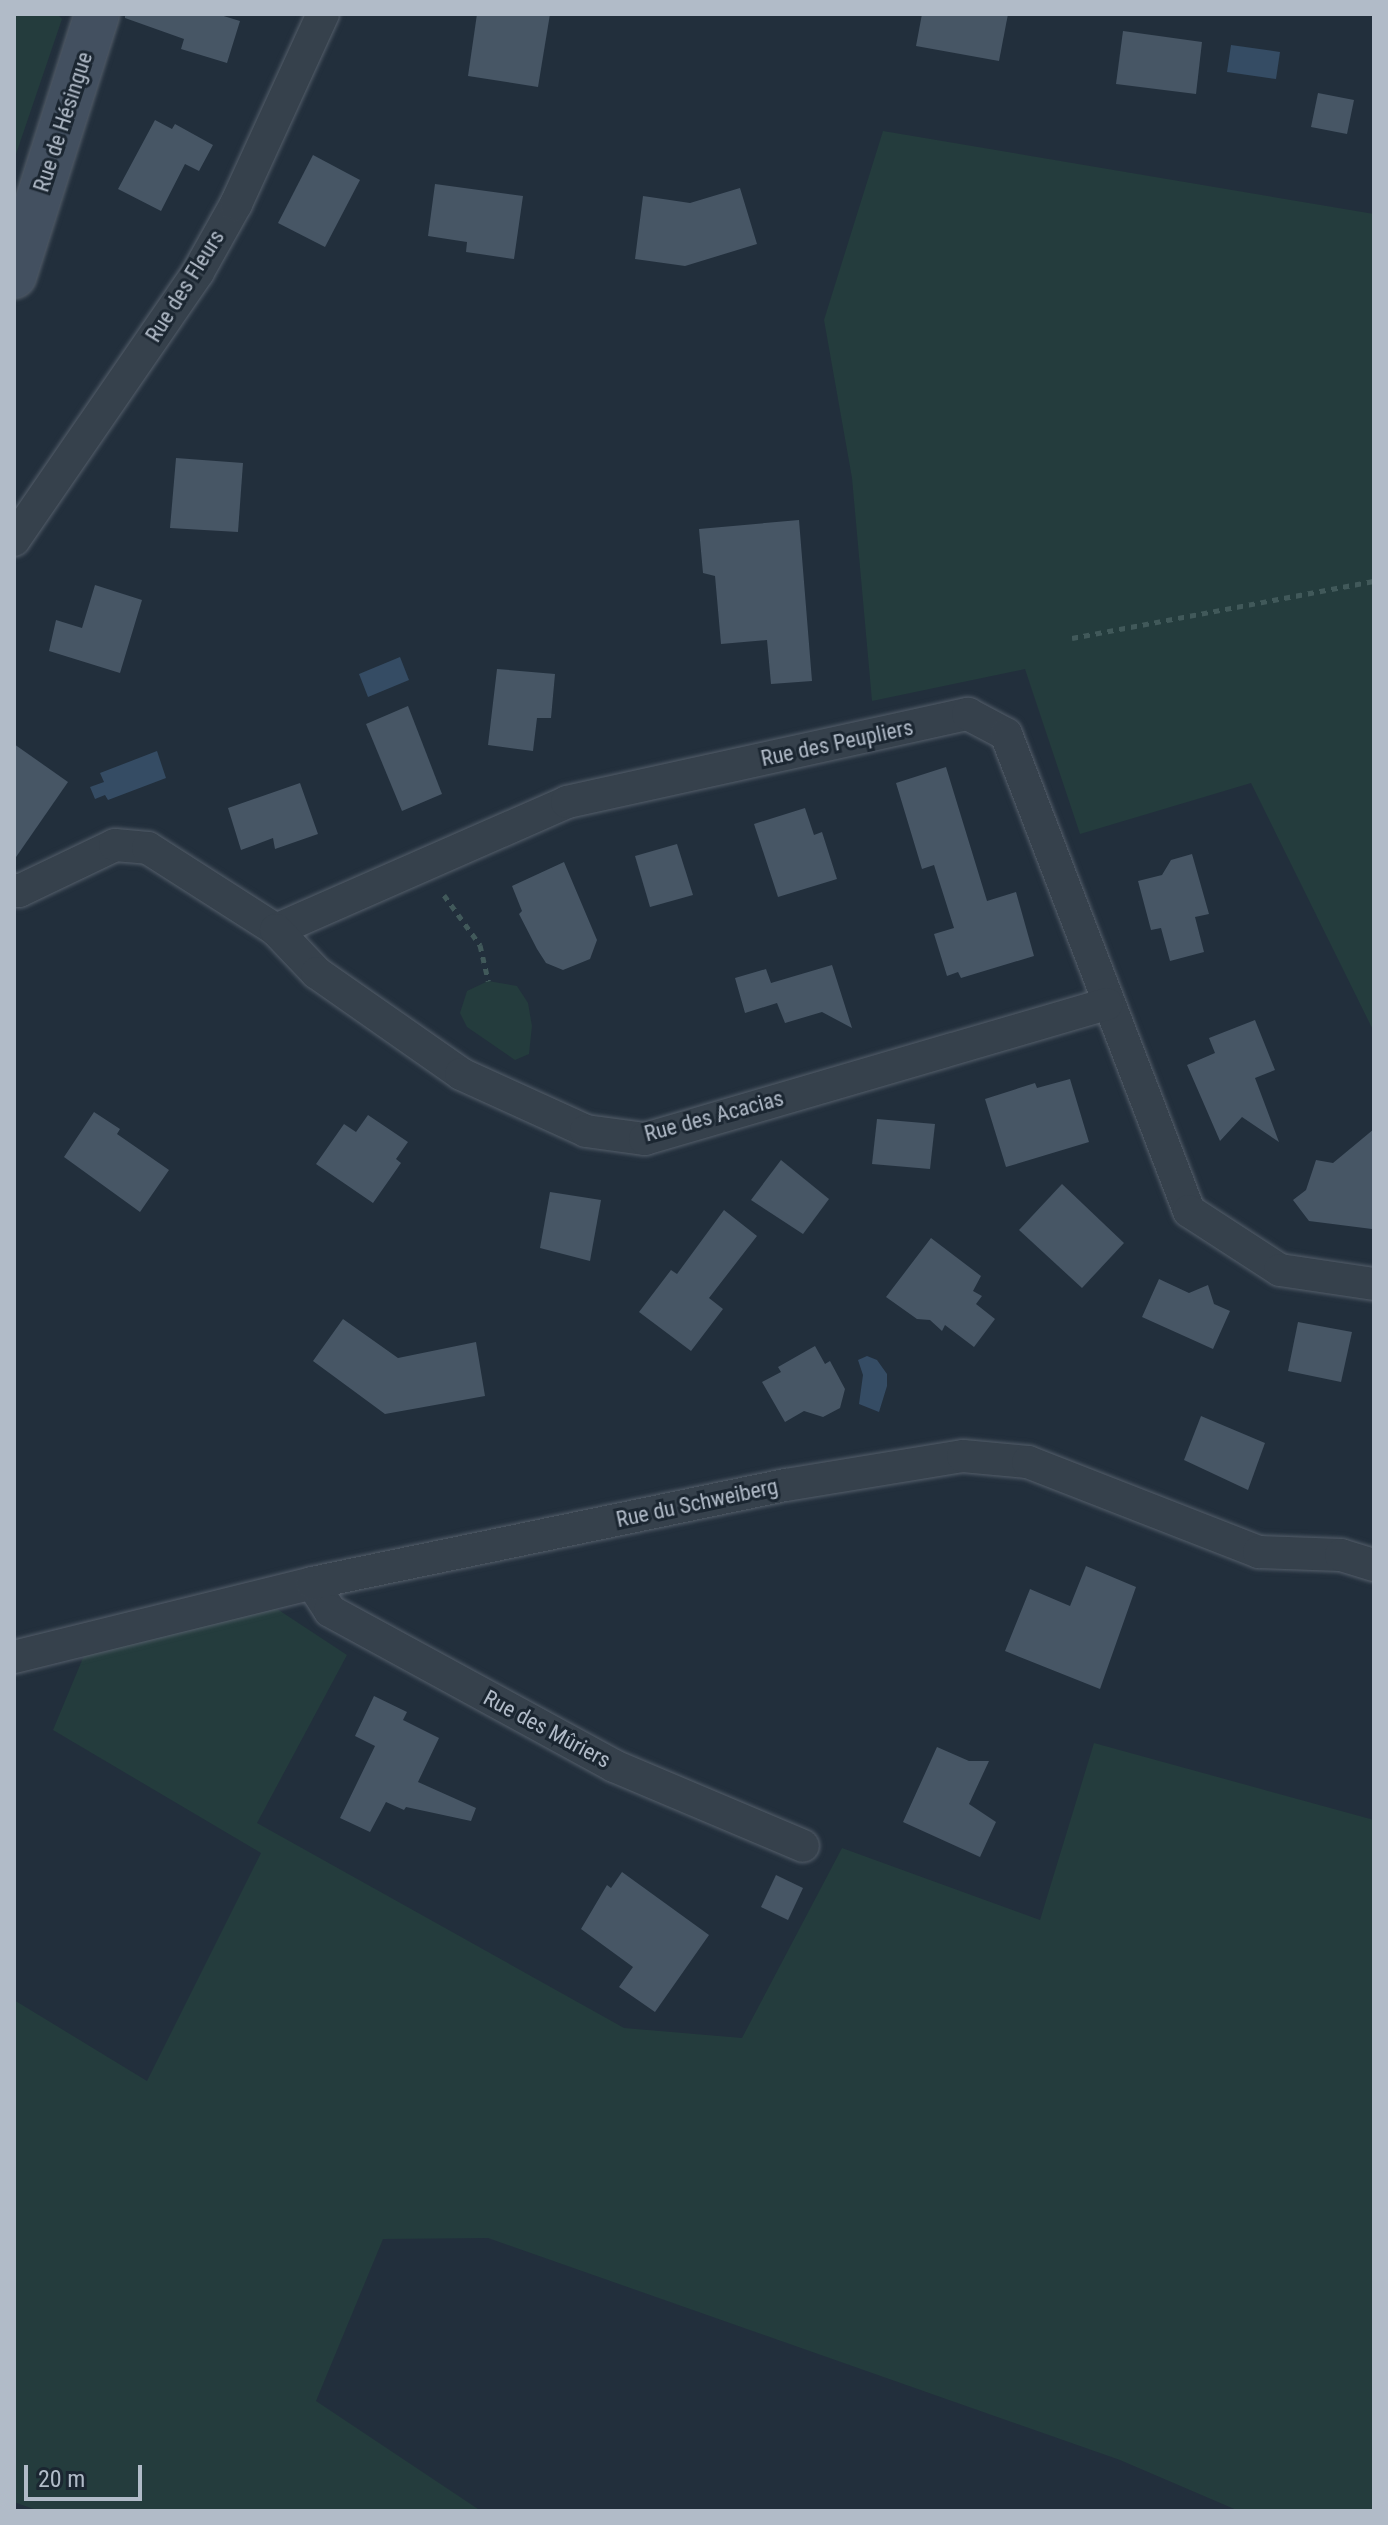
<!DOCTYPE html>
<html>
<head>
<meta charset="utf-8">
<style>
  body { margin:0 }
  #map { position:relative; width:1388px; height:2525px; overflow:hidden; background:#222f3c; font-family:"Roboto Condensed",sans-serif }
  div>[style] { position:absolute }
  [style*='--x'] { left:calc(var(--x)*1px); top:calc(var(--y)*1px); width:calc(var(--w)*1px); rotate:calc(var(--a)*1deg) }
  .green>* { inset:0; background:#243c3d }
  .water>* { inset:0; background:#354c64 }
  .building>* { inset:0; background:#475665 }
  .path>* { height:5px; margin-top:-2.5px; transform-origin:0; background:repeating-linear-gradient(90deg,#41595a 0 6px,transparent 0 12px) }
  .roads { filter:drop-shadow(0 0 2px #545e6a) drop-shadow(0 0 2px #545e6a) }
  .street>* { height:32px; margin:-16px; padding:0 16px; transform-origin:16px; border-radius:16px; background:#36414c }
  .secondary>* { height:44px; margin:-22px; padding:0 22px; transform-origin:22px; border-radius:22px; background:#435060 }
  span { translate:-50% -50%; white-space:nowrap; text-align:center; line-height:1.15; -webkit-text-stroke:6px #1b2631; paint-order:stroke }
  .street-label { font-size:22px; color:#b1bbc8 }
  .frame { position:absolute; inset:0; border:16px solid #b1bbc8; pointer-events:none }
  .scale { position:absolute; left:24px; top:2465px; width:118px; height:36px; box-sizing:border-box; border:4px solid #b1bbc8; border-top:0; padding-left:10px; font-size:24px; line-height:28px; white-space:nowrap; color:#b1bbc8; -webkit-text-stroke:6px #1b2631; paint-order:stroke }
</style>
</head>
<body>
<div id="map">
  <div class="green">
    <div style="clip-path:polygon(14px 14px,57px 14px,62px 19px,14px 160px)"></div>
    <div style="clip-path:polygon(883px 131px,1374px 214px,1374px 1032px,1251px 783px,1080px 834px,1025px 669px,872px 701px,852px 478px,824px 320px)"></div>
    <div style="clip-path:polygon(488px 981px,517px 986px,528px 1003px,532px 1026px,529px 1054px,515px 1060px,467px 1027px,460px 1013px,467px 991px)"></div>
    <div style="clip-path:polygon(265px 1601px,347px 1655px,257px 1823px,624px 2028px,742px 2038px,842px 1848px,1040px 1920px,1094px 1743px,1374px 1820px,1374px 2511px,1239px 2511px,1120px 2460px,488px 2238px,383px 2239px,316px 2401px,481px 2511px,39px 2511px,14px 2502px,14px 2000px,147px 2081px,261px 1853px,53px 1730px,85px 1653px)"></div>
  </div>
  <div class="water">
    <div style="clip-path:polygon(1231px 45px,1280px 52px,1276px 79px,1227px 72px)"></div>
    <div style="clip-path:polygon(400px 657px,409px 680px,368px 697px,359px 674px)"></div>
    <div style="clip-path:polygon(157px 751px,166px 778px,108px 800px,105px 795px,95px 799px,90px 787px,104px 782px,100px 773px)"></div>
    <div style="clip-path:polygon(867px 1356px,877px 1360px,887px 1374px,887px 1386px,879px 1412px,859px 1404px,863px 1375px,858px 1360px)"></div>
  </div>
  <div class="building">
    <div style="clip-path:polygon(125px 14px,217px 14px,240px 21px,227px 63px,181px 49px,184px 39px,125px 18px)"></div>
    <div style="clip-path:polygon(477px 14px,550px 14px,538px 87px,468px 76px)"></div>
    <div style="clip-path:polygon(922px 14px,1008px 14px,999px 61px,916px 46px)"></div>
    <div style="clip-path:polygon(1123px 31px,1202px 42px,1196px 94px,1116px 84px)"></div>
    <div style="clip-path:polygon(1318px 93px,1354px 100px,1347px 134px,1311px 127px)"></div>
    <div style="clip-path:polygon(155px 120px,172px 129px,175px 124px,213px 145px,199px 171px,185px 164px,161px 211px,118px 189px)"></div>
    <div style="clip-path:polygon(313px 155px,360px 180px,325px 247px,278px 223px)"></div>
    <div style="clip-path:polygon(435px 184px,523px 196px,514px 259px,466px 252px,467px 242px,428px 236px)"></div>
    <div style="clip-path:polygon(740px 188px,757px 244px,685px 266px,635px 259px,643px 196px,690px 203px)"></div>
    <div style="clip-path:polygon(176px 458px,243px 463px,238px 532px,170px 528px)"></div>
    <div style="clip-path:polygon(799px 520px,812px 681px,771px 684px,767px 640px,721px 644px,715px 576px,703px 573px,699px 529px)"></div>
    <div style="clip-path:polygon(95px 585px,142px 600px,120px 673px,49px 651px,56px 620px,82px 628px)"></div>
    <div style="clip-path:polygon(497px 669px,555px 674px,551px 718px,537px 718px,533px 751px,488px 745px)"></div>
    <div style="clip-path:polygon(408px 706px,442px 794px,402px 811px,366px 724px)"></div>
    <div style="clip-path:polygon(14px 744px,68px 782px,14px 860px)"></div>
    <div style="clip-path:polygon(946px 767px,987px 901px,1016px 892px,1034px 956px,961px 978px,958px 972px,947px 976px,934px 934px,954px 928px,934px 865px,922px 869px,896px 783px)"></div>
    <div style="clip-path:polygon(300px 783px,318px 834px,275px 849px,273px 838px,241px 850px,228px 808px)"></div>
    <div style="clip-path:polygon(805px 808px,814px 835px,822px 832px,837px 879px,778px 897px,754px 824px)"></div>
    <div style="clip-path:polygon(677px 844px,693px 895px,650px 907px,635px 856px)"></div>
    <div style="clip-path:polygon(1192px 854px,1209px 914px,1195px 917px,1204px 952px,1170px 961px,1161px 928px,1151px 930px,1138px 881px,1162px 875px,1171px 860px)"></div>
    <div style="clip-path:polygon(564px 862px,597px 940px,590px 959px,563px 970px,546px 963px,537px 949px,519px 914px,522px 911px,512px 886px)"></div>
    <div style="clip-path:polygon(832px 965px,852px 1028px,822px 1012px,785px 1023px,777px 1003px,745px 1013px,735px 978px,766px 969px,771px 983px)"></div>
    <div style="clip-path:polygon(1255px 1020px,1275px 1070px,1255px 1078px,1279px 1142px,1242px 1117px,1220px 1141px,1187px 1065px,1215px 1053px,1209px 1038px)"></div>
    <div style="clip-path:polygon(1070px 1079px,1089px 1142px,1006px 1167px,985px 1099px,1035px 1083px,1037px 1088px)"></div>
    <div style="clip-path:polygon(94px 1112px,120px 1129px,117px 1134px,169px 1170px,140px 1212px,64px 1157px)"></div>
    <div style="clip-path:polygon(368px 1115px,408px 1142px,396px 1159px,401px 1163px,373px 1203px,316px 1164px,344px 1124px,356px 1132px)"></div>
    <div style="clip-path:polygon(877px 1119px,935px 1124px,930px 1169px,872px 1164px)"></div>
    <div style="clip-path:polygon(1374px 1129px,1372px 1229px,1309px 1221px,1293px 1200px,1306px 1190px,1316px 1160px,1333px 1163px)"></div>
    <div style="clip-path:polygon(781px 1160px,829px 1199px,803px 1234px,751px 1200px)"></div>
    <div style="clip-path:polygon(1062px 1184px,1124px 1243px,1082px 1288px,1019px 1230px)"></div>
    <div style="clip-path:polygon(550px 1192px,601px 1200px,590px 1261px,540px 1248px)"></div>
    <div style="clip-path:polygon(724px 1210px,757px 1236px,709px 1298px,723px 1309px,691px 1351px,639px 1312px,671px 1270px,677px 1274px)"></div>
    <div style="clip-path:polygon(931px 1238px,981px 1276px,973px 1291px,982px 1296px,976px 1304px,995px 1319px,974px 1347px,945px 1325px,942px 1331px,930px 1320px,917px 1319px,886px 1297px)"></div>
    <div style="clip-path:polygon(1159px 1279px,1189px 1293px,1208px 1285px,1214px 1304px,1230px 1311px,1213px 1349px,1142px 1317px)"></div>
    <div style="clip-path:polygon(343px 1319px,398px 1358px,476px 1342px,485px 1396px,385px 1414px,313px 1361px)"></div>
    <div style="clip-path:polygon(1298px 1322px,1352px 1332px,1341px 1382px,1288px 1371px)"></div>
    <div style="clip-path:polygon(815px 1346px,825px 1364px,830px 1361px,845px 1389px,840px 1408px,823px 1417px,804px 1411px,785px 1422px,762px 1382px,781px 1372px,778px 1367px)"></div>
    <div style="clip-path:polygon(1201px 1416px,1265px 1443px,1248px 1490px,1184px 1460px)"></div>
    <div style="clip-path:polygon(1086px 1566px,1136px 1587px,1100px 1689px,1005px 1651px,1030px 1589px,1070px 1606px)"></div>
    <div style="clip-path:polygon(374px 1696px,407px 1712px,403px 1720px,439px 1738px,418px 1782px,476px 1808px,471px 1821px,406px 1807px,404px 1810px,386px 1802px,370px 1832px,340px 1818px,375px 1746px,355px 1736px)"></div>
    <div style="clip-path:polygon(937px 1747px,969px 1761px,989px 1761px,969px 1804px,996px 1822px,980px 1857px,903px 1822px)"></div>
    <div style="clip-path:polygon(622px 1872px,709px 1935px,655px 2012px,619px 1987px,633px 1967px,581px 1929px,607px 1885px,611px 1888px)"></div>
    <div style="clip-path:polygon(776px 1875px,803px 1888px,788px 1920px,761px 1907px)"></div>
  </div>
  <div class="path">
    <div style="--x:1072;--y:638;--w:307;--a:-10.7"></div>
    <div style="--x:444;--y:895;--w:62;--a:54.2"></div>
    <div style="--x:480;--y:945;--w:37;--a:77"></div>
  </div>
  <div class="roads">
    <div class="street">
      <div style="--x:14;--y:540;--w:325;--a:-55.5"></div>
      <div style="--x:198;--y:272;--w:78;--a:-60.8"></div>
      <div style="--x:236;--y:204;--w:209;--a:-65.4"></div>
      <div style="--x:14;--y:890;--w:5;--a:11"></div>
      <div style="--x:19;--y:891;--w:106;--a:-25.6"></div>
      <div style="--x:115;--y:845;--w:33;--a:5"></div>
      <div style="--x:148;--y:848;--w:152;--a:32.6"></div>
      <div style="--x:276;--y:930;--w:318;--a:-23.7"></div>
      <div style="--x:567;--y:802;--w:411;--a:-12.4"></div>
      <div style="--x:968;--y:714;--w:43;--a:27.8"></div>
      <div style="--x:1006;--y:734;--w:511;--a:69.01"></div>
      <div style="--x:1189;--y:1211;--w:108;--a:33"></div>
      <div style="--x:1280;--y:1270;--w:95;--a:8.5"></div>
      <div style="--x:276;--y:930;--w:59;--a:46.4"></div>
      <div style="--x:317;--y:973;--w:176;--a:35"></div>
      <div style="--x:461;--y:1074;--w:137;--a:24.5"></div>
      <div style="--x:586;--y:1131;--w:60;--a:7.7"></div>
      <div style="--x:645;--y:1139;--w:481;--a:-16.3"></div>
      <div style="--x:312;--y:1583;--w:33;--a:57"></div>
      <div style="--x:330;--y:1611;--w:324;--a:28.6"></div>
      <div style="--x:614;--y:1766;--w:205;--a:22.9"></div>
      <div style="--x:14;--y:1657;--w:307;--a:-13.9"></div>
      <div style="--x:312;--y:1583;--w:484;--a:-11.7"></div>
      <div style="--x:786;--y:1485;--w:179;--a:-9.3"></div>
      <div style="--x:963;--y:1456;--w:65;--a:5.3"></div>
      <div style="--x:1028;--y:1462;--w:248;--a:21.3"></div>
      <div style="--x:1259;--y:1552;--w:82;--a:2.1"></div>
      <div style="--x:1341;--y:1555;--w:34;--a:17"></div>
    </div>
    <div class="secondary">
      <div style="--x:14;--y:276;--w:275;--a:-72.4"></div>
    </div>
  </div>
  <div class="street-label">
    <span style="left:63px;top:122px;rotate:-72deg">Rue de Hésingue</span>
    <span style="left:185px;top:286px;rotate:-58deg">Rue des Fleurs</span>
    <span style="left:837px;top:743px;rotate:-12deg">Rue des Peupliers</span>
    <span style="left:714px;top:1116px;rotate:-15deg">Rue des Acacias</span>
    <span style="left:697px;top:1503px;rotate:-12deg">Rue du Schweiberg</span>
    <span style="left:547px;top:1729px;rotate:28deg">Rue des Mûriers</span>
  </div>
  <div class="frame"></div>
  <div class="scale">20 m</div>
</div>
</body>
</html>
